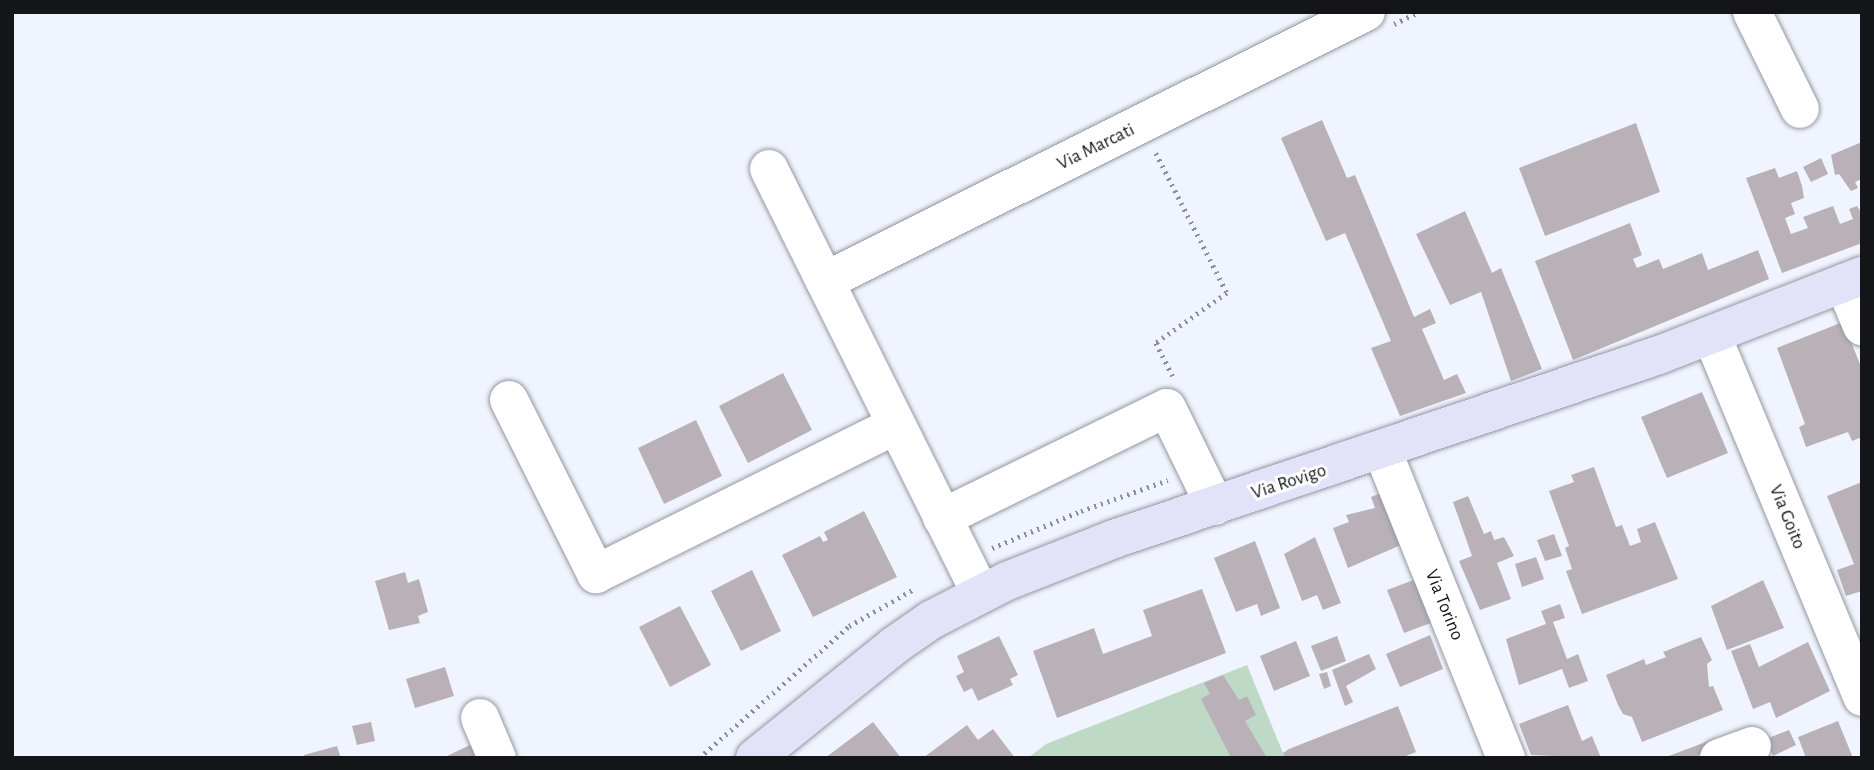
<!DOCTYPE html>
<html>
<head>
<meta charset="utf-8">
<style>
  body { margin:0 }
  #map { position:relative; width:1874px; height:770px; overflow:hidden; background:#f0f4fe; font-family:"Alegreya Sans",sans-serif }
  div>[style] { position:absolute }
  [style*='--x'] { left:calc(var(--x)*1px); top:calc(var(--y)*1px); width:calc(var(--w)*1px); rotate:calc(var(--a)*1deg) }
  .green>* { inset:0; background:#bedac6 }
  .building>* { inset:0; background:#bab1b8 }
  .path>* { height:4.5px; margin-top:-2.25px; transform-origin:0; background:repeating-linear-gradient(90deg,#8c8f95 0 2px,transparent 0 7px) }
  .roads { filter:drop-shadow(0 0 2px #9497a1) drop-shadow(0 0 2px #9497a1) }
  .minor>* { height:38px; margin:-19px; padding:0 19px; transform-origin:19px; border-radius:19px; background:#fff }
  .major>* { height:38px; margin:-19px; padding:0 19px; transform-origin:19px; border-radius:19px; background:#e2e3f9 }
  span { translate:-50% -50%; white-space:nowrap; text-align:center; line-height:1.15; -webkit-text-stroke:6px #fff; paint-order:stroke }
  .street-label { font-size:19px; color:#141518 }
  .frame { position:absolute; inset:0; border:14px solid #141518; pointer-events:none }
</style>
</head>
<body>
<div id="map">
  <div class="green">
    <div style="clip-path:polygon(1247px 665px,1285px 758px,1028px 758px,1046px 744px)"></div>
  </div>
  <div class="building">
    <div style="clip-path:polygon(1322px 120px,1347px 178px,1355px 175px,1414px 317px,1430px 309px,1436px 323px,1422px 329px,1444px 380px,1457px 374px,1466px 393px,1400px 416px,1371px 348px,1391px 341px,1345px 233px,1326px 241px,1281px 138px)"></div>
    <div style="clip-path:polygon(1636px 123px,1660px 192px,1545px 236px,1519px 168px)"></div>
    <div style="clip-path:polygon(1862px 142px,1862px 179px,1855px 182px,1858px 188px,1851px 191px,1839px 174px,1835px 175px,1831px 155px)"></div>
    <div style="clip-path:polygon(1821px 158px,1828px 174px,1811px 182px,1803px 167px)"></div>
    <div style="clip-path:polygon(1775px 168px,1779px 178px,1797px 171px,1802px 186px,1804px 198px,1791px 203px,1795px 214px,1785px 218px,1791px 234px,1808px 228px,1803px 217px,1833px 206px,1840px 224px,1853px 219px,1849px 209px,1857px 206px,1862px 214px,1862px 243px,1782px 273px,1746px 178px)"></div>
    <div style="clip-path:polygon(1465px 211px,1492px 273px,1501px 268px,1542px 369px,1511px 381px,1481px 292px,1450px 305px,1416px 234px)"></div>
    <div style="clip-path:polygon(1630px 223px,1642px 255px,1633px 259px,1637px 268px,1659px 259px,1663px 269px,1702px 253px,1708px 270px,1758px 250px,1769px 279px,1573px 360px,1535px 261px)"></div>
    <div style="clip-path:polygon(1843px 322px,1862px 369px,1862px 437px,1852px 441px,1848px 432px,1806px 447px,1799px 427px,1805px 424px,1777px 348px)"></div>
    <div style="clip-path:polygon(783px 373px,812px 430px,748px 463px,719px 406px)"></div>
    <div style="clip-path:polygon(1702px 392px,1728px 453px,1667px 478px,1641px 417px)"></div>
    <div style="clip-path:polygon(696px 420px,722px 476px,664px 504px,638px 448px)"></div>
    <div style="clip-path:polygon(1594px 467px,1616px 527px,1622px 525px,1630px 546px,1641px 542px,1637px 529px,1655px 522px,1678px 579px,1582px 614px,1566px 571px,1572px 569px,1565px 548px,1569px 546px,1549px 491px,1574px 482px,1571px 475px)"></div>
    <div style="clip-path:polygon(1862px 482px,1862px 591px,1846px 596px,1837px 570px,1854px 564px,1827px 496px)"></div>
    <div style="clip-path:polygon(1391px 489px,1410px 541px,1348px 568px,1333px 528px,1349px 522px,1346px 515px,1375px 508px,1371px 497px)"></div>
    <div style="clip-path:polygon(1468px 496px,1484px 534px,1491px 531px,1494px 540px,1504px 537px,1514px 556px,1497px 563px,1511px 599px,1480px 610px,1459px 561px,1472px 556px,1453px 502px)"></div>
    <div style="clip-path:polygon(864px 511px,897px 577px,813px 617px,782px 555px,820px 536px,823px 542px,828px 540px,824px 532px)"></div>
    <div style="clip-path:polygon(1554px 534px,1562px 556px,1545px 561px,1537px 540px)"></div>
    <div style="clip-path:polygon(1315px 537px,1341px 603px,1323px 610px,1317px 595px,1302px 601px,1284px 554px)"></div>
    <div style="clip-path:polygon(1255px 541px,1280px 608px,1261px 616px,1257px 604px,1236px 612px,1214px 558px)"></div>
    <div style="clip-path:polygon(1536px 557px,1544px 579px,1522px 587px,1515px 564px)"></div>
    <div style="clip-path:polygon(752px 570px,781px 631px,741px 651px,711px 591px)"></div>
    <div style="clip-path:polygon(405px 572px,408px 583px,419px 579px,428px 612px,418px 616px,420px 623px,389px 630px,375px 581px)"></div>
    <div style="clip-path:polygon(1419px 578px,1436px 621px,1404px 633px,1387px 590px)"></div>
    <div style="clip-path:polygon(1763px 580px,1784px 628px,1727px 650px,1711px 606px)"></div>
    <div style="clip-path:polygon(1202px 589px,1226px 653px,1057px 718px,1033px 651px,1094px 628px,1103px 654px,1152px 636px,1143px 610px)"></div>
    <div style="clip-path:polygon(1560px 604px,1565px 618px,1553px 622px,1567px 659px,1578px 654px,1588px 681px,1569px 688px,1562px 669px,1519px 685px,1506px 639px,1546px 624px,1541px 611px)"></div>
    <div style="clip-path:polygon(680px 606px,711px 665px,670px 687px,639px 627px)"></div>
    <div style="clip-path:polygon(1430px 635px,1443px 669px,1400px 687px,1386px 654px)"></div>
    <div style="clip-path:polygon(999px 636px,1018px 675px,1010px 679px,1013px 685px,978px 701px,972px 688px,964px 692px,956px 676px,964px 672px,957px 656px)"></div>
    <div style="clip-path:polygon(1337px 636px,1346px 661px,1321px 671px,1311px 646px)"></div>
    <div style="clip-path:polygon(1701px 637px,1712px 660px,1707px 664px,1709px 687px,1713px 686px,1723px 710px,1642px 742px,1632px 717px,1623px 714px,1618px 705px,1606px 675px,1644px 659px,1646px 665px,1666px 657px,1663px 652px)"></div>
    <div style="clip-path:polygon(1296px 641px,1310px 676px,1274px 691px,1260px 656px)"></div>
    <div style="clip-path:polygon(1808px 642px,1830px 691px,1776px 718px,1770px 702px,1753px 709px,1731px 651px,1750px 644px,1759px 667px)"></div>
    <div style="clip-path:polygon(1369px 654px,1376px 669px,1346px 686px,1353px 702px,1345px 706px,1332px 670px)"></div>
    <div style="clip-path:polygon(445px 667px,454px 696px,415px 708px,406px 679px)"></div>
    <div style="clip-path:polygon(1327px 672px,1331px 686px,1324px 689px,1319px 674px)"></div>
    <div style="clip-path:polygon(1223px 675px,1239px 700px,1247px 696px,1256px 715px,1245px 721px,1267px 758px,1231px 758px,1201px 699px,1210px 694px,1204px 683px)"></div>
    <div style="clip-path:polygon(1568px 705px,1582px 741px,1592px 736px,1601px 758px,1531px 755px,1519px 724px)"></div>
    <div style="clip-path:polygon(1398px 706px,1416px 752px,1401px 758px,1285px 758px,1283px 753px,1289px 749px)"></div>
    <div style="clip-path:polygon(1838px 721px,1853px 758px,1806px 758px,1798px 737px)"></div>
    <div style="clip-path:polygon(371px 722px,375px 741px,357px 745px,352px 726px)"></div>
    <div style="clip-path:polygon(873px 722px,901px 758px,825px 758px)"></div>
    <div style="clip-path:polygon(967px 725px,978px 740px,993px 729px,1015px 758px,923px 758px)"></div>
    <div style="clip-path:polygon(1789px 730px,1796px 745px,1773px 756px,1766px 739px)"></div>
    <div style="clip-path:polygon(1714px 739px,1717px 748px,1691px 758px,1666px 757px)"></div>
    <div style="clip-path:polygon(472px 744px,478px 758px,443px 758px)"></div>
    <div style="clip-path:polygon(337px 746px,341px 758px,305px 758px,304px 755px)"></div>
  </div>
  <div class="path">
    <div style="--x:1394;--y:24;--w:28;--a:-26"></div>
    <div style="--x:1156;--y:153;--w:157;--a:63.1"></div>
    <div style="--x:1227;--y:293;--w:87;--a:144.8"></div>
    <div style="--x:1156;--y:343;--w:37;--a:63"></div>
    <div style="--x:1081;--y:511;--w:92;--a:-19.6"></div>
    <div style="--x:992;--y:548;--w:96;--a:-22.6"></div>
    <div style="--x:699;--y:758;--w:200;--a:-41.3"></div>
    <div style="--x:849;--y:626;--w:73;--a:-29.7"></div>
  </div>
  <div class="roads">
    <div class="minor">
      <div style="--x:1752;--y:12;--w:108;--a:63.7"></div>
      <div style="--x:769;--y:169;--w:474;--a:63.5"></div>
      <div style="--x:825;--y:281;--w:604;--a:-26.44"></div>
      <div style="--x:1844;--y:283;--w:47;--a:67.3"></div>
      <div style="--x:1712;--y:336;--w:391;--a:67.4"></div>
      <div style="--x:509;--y:400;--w:195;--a:63.4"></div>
      <div style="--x:596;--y:574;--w:335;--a:-26.4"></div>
      <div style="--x:1383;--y:452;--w:330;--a:68.1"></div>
      <div style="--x:942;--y:518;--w:250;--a:-26.1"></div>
      <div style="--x:1167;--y:408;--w:109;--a:63.9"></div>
      <div style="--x:480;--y:718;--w:43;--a:67"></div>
      <div style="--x:1719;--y:758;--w:35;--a:-20"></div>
    </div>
    <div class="major">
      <div style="--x:755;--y:758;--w:180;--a:-38.9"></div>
      <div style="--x:895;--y:645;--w:44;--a:-34.8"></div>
      <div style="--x:931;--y:620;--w:85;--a:-27.2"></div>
      <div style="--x:1007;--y:581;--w:115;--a:-21.4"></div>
      <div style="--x:1114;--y:539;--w:575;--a:-18.66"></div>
      <div style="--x:1659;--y:355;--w:218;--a:-21.3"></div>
    </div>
  </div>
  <div class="street-label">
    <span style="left:1096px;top:147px;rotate:-26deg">Via Marcati</span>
    <span style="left:1289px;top:482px;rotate:-18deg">Via Rovigo</span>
    <span style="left:1787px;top:517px;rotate:68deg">Via Goito</span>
    <span style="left:1444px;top:605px;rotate:68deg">Via Torino</span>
  </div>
  <div class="frame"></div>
</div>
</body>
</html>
